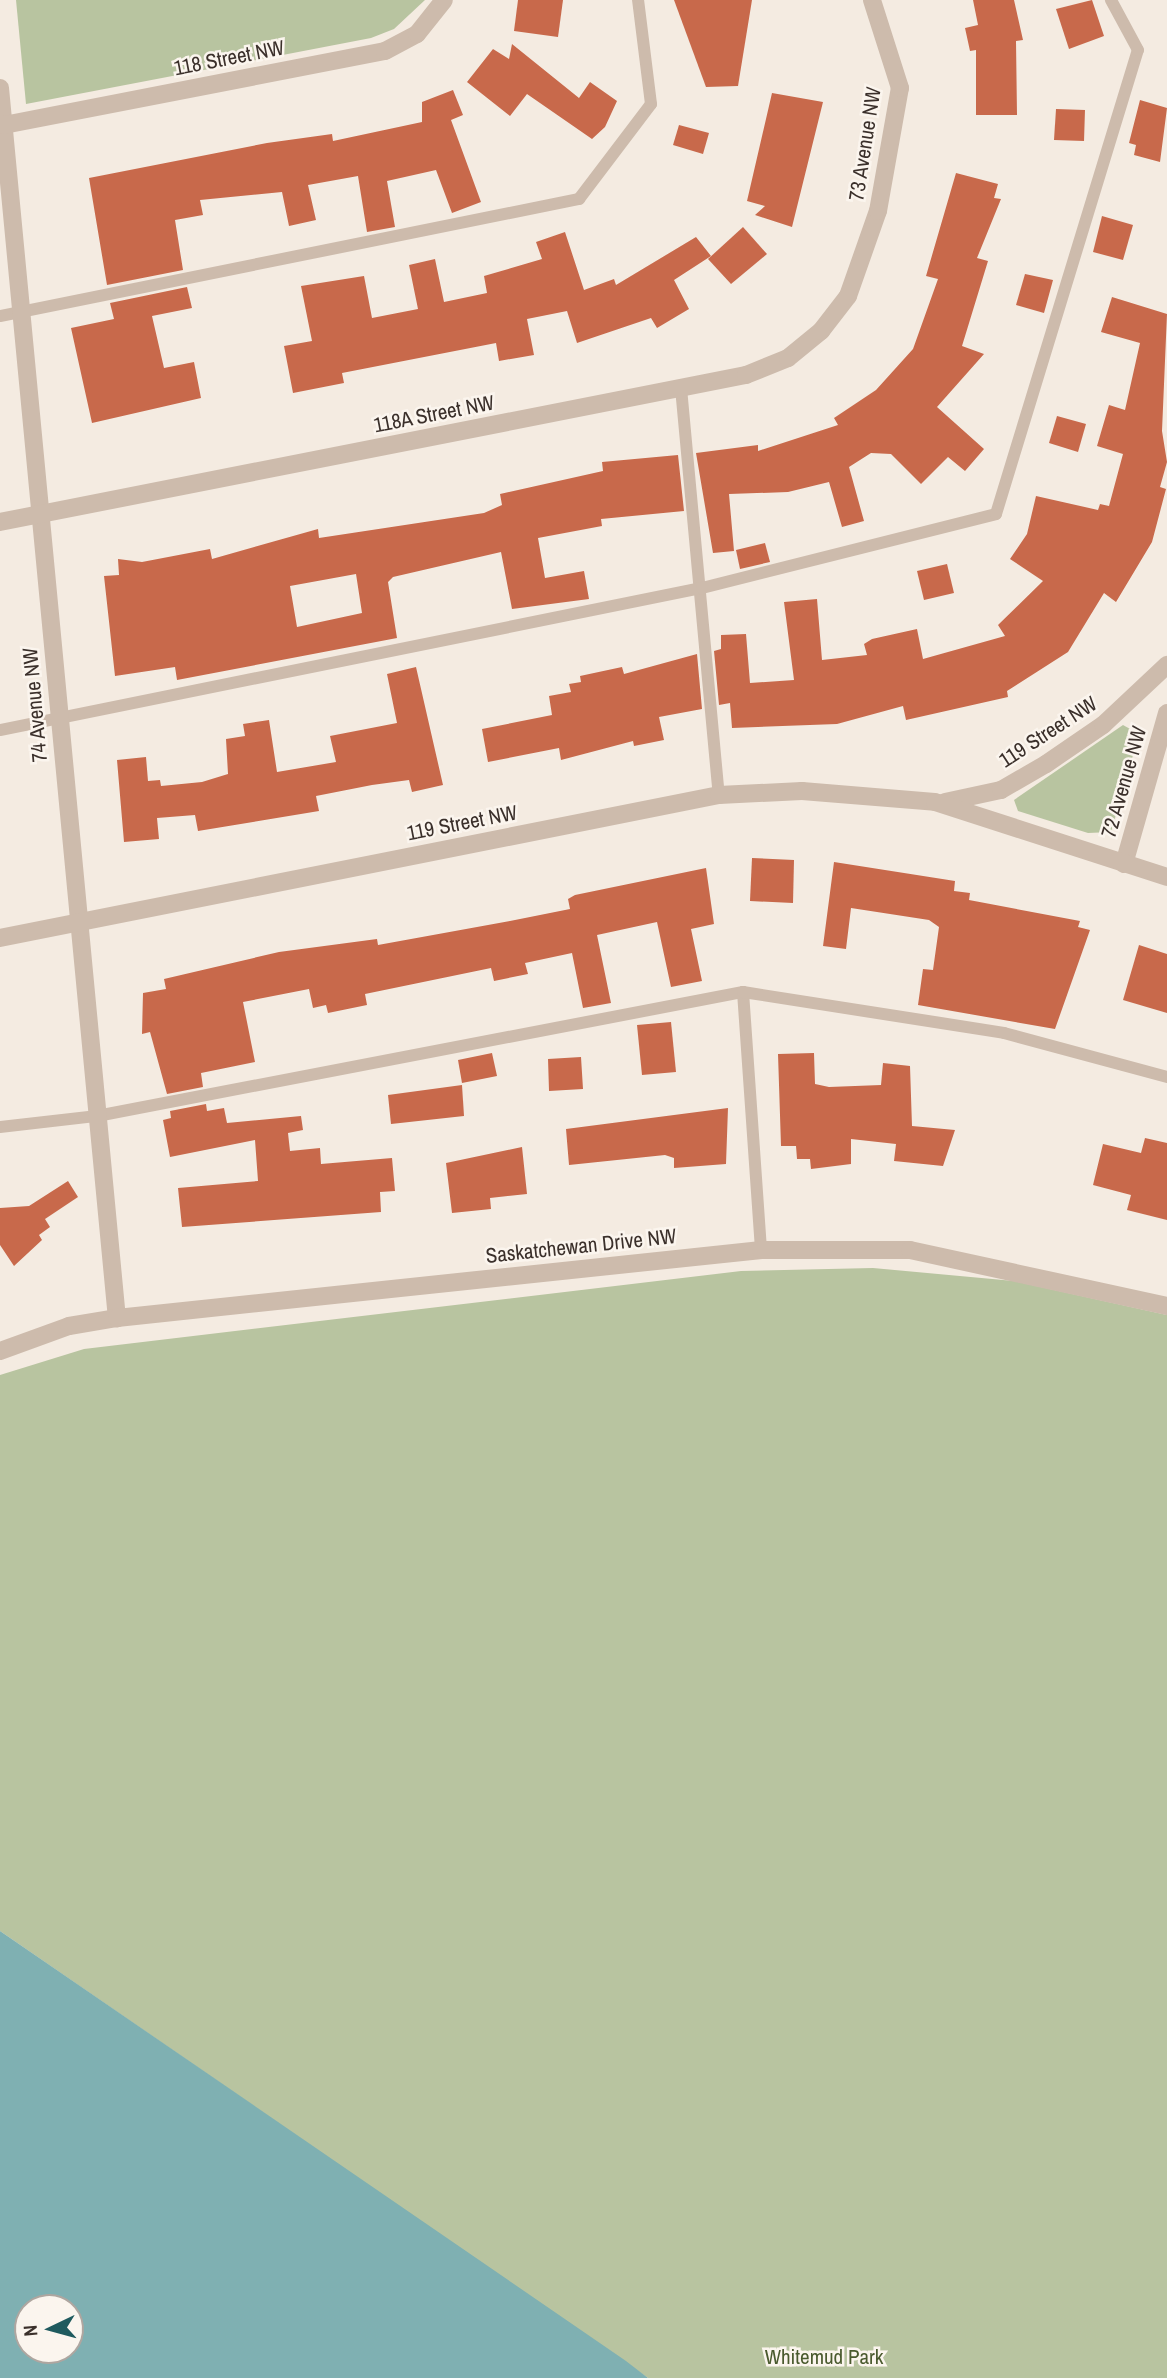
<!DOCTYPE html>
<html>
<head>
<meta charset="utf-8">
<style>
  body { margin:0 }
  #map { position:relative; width:1167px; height:2378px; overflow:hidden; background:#f4ebe1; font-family:"Archivo Narrow",sans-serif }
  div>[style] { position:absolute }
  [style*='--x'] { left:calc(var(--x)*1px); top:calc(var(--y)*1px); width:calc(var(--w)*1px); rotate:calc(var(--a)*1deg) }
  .green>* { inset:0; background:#b8c4a0 }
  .water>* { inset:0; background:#7fb0b2 }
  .building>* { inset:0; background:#c8694b }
  .lane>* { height:12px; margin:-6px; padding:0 6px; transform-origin:6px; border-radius:6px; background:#cdbbac }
  .street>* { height:18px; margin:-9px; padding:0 9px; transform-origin:9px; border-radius:9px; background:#cdbbac }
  span { translate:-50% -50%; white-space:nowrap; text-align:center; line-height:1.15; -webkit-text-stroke:5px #fbf5ee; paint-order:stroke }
  .street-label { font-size:21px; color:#3b302b }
  .park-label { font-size:21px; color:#4a5a2e }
  .north { position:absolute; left:14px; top:2294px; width:70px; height:70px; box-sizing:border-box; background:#fbf5ee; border:2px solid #aea6a0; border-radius:50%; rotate:265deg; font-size:19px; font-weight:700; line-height:28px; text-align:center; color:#3b302b }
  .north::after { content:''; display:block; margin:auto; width:24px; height:32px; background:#1f5a5e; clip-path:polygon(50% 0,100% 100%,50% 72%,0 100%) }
</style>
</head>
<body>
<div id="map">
  <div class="green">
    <div style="clip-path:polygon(16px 0,425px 0,394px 29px,371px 38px,26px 104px)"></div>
    <div style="clip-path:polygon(1123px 725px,1139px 734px,1111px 832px,1088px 833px,1018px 811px,1014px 800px)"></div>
    <div style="clip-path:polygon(873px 1268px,1014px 1281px,1167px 1315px,1167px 2378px,648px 2378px,0 1931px,0 1375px,84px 1349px,741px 1271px)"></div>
  </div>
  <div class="water">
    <div style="clip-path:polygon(evenodd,0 1931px,626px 2361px,648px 2378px,0 2378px,0 1931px,28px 2308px,70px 2308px,70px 2350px,28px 2350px,28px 2308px)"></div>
  </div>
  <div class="building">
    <div style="clip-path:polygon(518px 0,563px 0,558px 37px,514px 31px)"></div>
    <div style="clip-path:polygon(674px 0,752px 0,738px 86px,706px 87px)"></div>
    <div style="clip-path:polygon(973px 0,1014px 0,1023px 40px,1016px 41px,1017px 115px,976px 115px,976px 50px,970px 51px,965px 28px,978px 25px)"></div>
    <div style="clip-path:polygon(1092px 0,1104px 36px,1069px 49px,1056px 9px)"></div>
    <div style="clip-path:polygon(512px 44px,579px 98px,590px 82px,617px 101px,605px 127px,592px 139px,527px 94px,510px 116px,467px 82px,493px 49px,509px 59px)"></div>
    <div style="clip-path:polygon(453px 90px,463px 115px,451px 120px,481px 202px,452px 213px,436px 170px,387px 181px,395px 227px,367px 232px,358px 176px,308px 185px,316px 220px,289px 226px,282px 192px,200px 200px,203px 215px,175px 220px,183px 270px,107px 285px,89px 178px,267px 143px,332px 134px,333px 141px,422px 122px,422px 102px)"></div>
    <div style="clip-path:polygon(772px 93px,823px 102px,792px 227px,755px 215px,765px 206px,747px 201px)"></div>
    <div style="clip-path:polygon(1140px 100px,1167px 108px,1160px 162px,1134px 155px,1136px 145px,1129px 143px)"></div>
    <div style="clip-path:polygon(1056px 109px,1085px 110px,1084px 141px,1054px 140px)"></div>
    <div style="clip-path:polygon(679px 125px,709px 133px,703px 154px,673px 145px)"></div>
    <div style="clip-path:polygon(956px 173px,998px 184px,994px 198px,1001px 199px,977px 258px,988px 261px,962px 346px,984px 354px,937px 407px,984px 449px,965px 471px,948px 457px,921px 484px,891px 454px,871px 453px,849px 467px,864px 521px,842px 527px,829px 482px,788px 492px,729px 494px,734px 551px,713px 553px,696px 453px,758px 445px,758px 451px,838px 425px,834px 418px,876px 390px,913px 349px,938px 279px,926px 276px)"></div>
    <div style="clip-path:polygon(1102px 216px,1133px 225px,1123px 260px,1093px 252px)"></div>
    <div style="clip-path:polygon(743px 227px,767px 254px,731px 284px,708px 259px)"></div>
    <div style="clip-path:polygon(565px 232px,584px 290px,614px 279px,616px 285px,696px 237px,711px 256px,674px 280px,689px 309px,657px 328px,651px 318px,577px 343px,567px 311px,527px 319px,534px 355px,499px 361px,496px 343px,342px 373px,344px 383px,293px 393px,284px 346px,312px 341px,301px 286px,364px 276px,372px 318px,418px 309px,409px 265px,435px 259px,444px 302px,487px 293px,484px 276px,542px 259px,536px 242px)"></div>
    <div style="clip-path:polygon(1025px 274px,1053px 280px,1044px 313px,1016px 305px)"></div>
    <div style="clip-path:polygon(187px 287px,192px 308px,152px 316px,164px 368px,194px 362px,201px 398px,92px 423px,71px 328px,114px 319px,110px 303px)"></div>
    <div style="clip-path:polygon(1112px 297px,1167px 314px,1162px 431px,1167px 462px,1160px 487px,1166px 489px,1152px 542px,1116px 602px,1104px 593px,1068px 652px,1007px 691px,1008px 697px,906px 720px,903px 706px,837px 724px,732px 728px,730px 703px,719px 705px,714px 651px,721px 649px,721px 635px,746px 634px,750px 683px,794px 680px,784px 602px,817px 599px,822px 660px,867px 655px,864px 644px,872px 639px,917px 629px,923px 659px,1005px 636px,998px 625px,1043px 581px,1010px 559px,1027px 534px,1036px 496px,1098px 510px,1100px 504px,1109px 506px,1123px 454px,1097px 446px,1109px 405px,1125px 410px,1140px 343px,1101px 332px)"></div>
    <div style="clip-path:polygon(1057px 416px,1086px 424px,1078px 452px,1049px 443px)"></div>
    <div style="clip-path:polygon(evenodd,678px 455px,684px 511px,601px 519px,602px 526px,538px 538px,545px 578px,584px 571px,589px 599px,512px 609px,501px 552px,393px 577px,388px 582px,397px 638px,177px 680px,175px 667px,115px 676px,104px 576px,119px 575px,118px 559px,142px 562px,210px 549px,212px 559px,318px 529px,319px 538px,484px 513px,502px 505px,500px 494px,603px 471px,602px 462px,678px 455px,356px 574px,362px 613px,297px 627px,290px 586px,356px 574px)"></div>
    <div style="clip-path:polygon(765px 543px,770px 562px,740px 569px,736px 550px)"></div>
    <div style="clip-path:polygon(947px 564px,954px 593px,924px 600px,917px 571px)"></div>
    <div style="clip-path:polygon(697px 654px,702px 709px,659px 717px,664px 740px,634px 746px,633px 741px,561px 760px,559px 748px,488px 762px,482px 729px,552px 715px,549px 696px,571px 692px,569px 684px,581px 682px,580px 676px,622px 667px,624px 674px)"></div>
    <div style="clip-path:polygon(416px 667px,443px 785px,412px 792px,409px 780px,372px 785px,316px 796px,319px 811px,198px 831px,195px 815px,157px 818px,159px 839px,124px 842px,117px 760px,146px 757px,148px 781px,160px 780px,161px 786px,202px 782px,228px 774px,226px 739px,245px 736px,243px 724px,269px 720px,277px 772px,336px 762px,330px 736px,397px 723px,387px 674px)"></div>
    <div style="clip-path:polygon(752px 858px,794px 860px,793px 903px,750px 901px)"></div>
    <div style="clip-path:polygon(834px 862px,955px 881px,954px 891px,970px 893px,969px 900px,1080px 921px,1078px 927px,1090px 930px,1055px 1029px,918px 1005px,923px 969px,933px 970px,939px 927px,929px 920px,851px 908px,846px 949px,823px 946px)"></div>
    <div style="clip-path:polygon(706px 868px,714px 924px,691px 929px,702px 981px,671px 987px,657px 922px,597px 935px,611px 1003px,583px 1008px,572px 953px,525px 963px,528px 974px,494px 981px,491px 968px,365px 994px,367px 1005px,328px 1013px,326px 1005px,313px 1008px,309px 989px,243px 1002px,255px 1062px,201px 1073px,203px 1087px,167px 1094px,150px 1032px,142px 1034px,143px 993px,166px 989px,164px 979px,279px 952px,377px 939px,378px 945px,510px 921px,570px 909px,568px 899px,575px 895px)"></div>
    <div style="clip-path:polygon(1139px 945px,1167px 954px,1167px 1013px,1123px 1000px)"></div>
    <div style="clip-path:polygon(671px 1022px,676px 1072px,642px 1075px,637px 1025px)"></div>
    <div style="clip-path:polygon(492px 1053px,497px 1076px,462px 1083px,458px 1060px)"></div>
    <div style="clip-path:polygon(814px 1053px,815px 1084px,829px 1087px,881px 1085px,883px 1063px,910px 1066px,912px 1126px,955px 1130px,943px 1166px,894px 1161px,896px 1144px,851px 1139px,851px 1164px,811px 1169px,810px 1159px,797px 1159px,796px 1146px,781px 1146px,778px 1054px)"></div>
    <div style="clip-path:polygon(581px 1057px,583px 1089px,549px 1091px,548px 1059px)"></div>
    <div style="clip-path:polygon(462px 1085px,464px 1116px,391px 1124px,388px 1095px)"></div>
    <div style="clip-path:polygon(206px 1104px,207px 1111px,224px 1108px,227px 1123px,301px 1116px,303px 1130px,288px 1133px,290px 1151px,320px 1148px,321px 1164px,392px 1158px,395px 1191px,380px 1192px,381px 1212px,182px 1227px,178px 1188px,258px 1181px,255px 1140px,170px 1157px,163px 1120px,171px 1118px,170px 1111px)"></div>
    <div style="clip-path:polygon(728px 1108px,726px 1164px,674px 1168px,674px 1158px,665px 1155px,569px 1165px,566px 1129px)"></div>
    <div style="clip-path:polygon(1145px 1138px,1167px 1143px,1167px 1220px,1127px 1210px,1131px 1195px,1093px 1185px,1103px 1144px,1141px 1153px)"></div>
    <div style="clip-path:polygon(522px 1147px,527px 1194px,490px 1198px,491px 1209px,452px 1213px,446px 1163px)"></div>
    <div style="clip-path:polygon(68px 1181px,78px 1197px,45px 1219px,50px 1227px,39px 1235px,42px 1240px,14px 1266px,0 1245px,0 1208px,29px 1206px)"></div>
  </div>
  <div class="lane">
    <div style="--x:0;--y:316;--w:591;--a:-11.42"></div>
    <div style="--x:579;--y:199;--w:119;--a:-52.8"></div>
    <div style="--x:651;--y:104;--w:105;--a:-97.1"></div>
    <div style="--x:681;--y:388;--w:409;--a:84.7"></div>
    <div style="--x:0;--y:730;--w:716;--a:-11.44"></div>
    <div style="--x:702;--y:588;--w:303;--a:-14.1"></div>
    <div style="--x:996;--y:514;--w:485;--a:-73"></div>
    <div style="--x:1138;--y:50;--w:57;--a:-118.4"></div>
    <div style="--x:743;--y:992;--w:259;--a:86"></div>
    <div style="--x:0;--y:1127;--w:98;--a:-6.5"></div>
    <div style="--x:97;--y:1116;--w:658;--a:-10.87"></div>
    <div style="--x:743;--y:992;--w:264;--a:8.9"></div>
    <div style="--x:1004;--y:1033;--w:169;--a:15.1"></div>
  </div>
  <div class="street">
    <div style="--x:0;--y:88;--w:1236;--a:84.57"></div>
    <div style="--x:4;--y:125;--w:388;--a:-11"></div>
    <div style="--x:385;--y:51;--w:36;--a:-28"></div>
    <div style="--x:417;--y:34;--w:43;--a:-51.5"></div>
    <div style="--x:0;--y:522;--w:760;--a:-11.15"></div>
    <div style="--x:746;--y:375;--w:45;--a:-22"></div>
    <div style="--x:788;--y:358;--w:43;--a:-39.3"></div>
    <div style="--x:821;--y:331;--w:44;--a:-52.4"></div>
    <div style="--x:848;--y:296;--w:90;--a:-70.6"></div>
    <div style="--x:878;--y:211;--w:125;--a:-79.9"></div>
    <div style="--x:900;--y:88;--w:92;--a:-107.7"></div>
    <div style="--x:945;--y:802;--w:57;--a:-12.1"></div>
    <div style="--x:1001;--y:790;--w:52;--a:-30"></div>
    <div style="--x:1046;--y:764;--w:69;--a:-34.4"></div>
    <div style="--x:1103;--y:725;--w:88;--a:-43.2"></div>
    <div style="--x:1124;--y:864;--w:157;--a:-74.1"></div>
    <div style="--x:0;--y:938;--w:733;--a:-11.25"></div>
    <div style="--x:719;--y:795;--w:83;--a:-2.8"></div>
    <div style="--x:802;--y:791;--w:133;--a:4.7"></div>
    <div style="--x:935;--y:802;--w:244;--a:17.9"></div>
    <div style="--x:0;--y:1351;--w:73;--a:-19.9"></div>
    <div style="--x:69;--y:1326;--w:49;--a:-9.5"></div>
    <div style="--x:117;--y:1318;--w:648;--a:-6.03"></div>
    <div style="--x:761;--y:1250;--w:149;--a:0"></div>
    <div style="--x:910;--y:1250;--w:263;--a:12.3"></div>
  </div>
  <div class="street-label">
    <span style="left:229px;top:58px;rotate:-11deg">118 Street NW</span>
    <span style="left:865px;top:144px;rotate:-81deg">73 Avenue NW</span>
    <span style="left:434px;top:414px;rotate:-11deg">118A Street NW</span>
    <span style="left:35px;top:705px;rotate:-95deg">74 Avenue NW</span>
    <span style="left:1048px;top:732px;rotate:-33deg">119 Street NW</span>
    <span style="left:1124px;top:782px;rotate:-74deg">72 Avenue NW</span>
    <span style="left:462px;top:823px;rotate:-11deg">119 Street NW</span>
    <span style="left:581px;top:1246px;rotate:-6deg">Saskatchewan Drive NW</span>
  </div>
  <div class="park-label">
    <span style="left:824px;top:2357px">Whitemud Park</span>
  </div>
  <div class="north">N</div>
</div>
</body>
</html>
